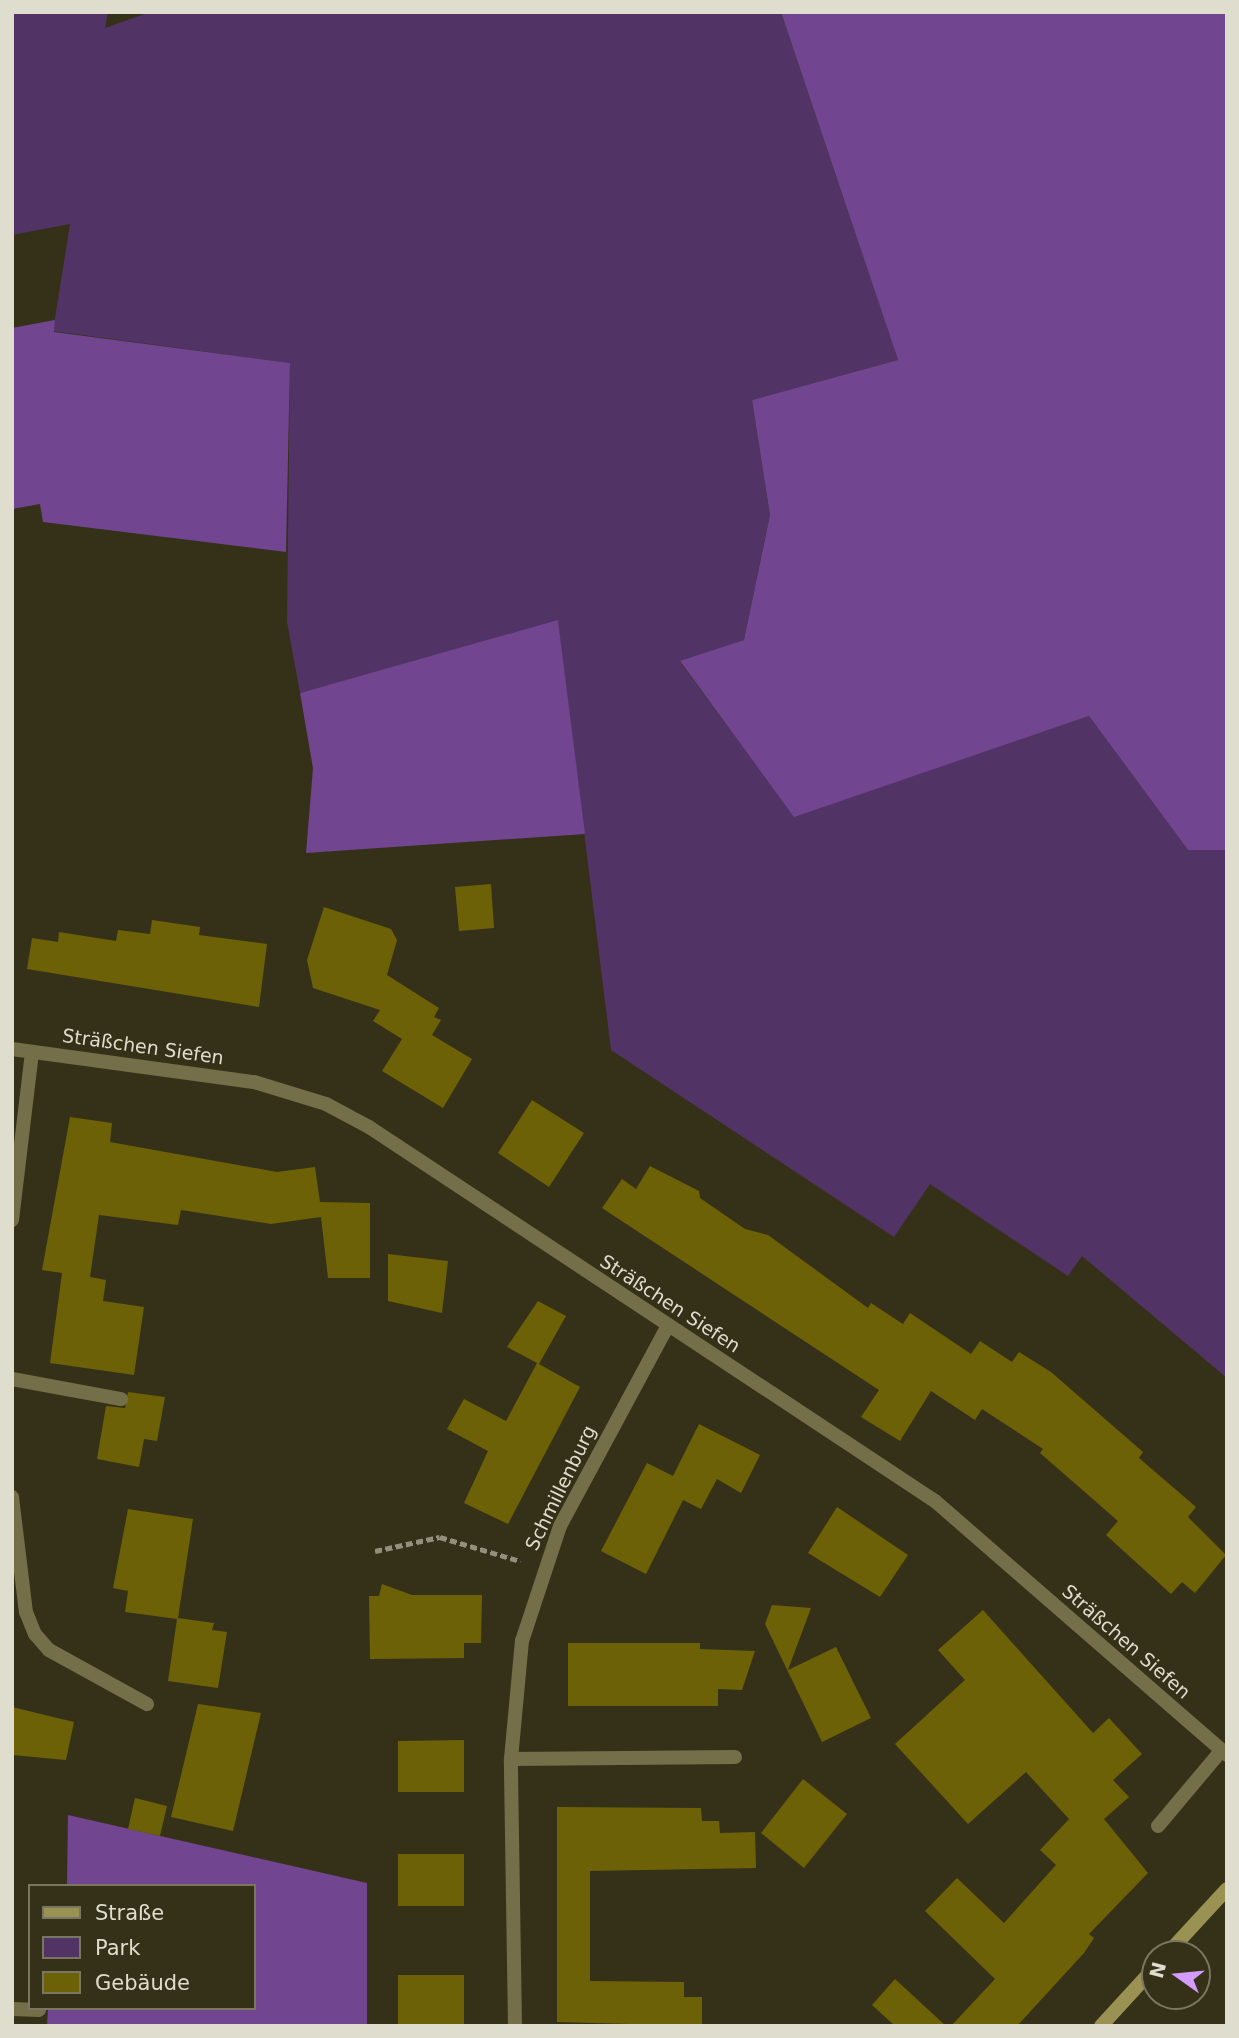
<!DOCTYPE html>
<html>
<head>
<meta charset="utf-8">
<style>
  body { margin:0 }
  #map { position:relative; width:1239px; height:2038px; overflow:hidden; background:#353119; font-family:"DejaVu Sans",sans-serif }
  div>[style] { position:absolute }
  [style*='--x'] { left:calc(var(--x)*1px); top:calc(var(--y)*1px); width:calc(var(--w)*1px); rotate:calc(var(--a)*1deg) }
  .green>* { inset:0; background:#513365 }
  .forest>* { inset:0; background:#724590 }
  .building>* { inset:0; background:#6c6106 }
  .path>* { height:4.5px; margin-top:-2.25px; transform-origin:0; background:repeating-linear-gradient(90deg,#928f7c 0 7px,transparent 0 10.5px) }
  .lane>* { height:14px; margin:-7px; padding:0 7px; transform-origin:7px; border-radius:7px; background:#746f48 }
  .street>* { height:14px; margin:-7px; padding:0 7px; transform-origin:7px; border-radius:7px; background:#746f48 }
  .secondary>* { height:14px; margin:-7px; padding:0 7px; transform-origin:7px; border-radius:7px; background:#9a9252 }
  span { translate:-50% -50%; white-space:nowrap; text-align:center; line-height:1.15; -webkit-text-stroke:5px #353119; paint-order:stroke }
  .street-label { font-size:19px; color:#dfddce }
  .frame { position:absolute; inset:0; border:14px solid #dfddce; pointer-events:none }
  .legend { position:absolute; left:28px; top:1884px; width:228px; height:126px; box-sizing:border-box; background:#353119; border:2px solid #797661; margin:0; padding:9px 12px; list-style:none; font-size:21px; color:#dfddce }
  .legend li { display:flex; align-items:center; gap:14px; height:35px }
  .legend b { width:35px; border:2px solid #797661 }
  .north { position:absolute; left:1141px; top:1940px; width:70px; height:70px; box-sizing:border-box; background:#353119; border:2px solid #797661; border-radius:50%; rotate:285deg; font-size:19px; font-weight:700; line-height:28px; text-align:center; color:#dfddce }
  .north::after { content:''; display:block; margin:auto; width:24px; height:32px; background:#d39cfc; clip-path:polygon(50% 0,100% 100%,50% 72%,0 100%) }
</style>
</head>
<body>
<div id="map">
  <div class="green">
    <div style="clip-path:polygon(12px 12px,108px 12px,105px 28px,150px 12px,781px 12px,898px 360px,752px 400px,770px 515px,744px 640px,680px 662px,794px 816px,1089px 716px,1188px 850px,1227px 850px,1227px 1378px,1082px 1256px,1068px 1276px,930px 1184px,894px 1237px,611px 1050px,558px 621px,300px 693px,287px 622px,290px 363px,53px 331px,70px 224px,12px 235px)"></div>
  </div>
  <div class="forest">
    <div style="clip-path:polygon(781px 12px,1227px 12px,1227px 850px,1188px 850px,1089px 716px,794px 817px,680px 661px,744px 640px,770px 515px,752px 400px,898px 360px)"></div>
    <div style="clip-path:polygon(55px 320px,54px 332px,290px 363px,286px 552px,43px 522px,40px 504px,12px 509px,12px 328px)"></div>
    <div style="clip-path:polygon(558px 620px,585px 834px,306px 853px,313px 768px,300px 693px)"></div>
    <div style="clip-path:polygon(68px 1815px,367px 1883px,367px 2026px,47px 2026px,48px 2008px,254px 2008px,254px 1886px,67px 1886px)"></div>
  </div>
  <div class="building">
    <div style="clip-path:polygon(491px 884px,494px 928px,459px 931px,455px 887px)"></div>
    <div style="clip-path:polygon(324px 907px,391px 929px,397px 940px,387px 975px,439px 1008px,434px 1017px,441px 1020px,432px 1035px,472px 1059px,443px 1108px,382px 1071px,402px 1039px,373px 1021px,380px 1010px,313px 988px,307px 960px)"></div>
    <div style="clip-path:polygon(152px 920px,200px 927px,199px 935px,267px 944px,259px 1007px,27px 969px,32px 938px,58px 942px,59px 932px,116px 941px,118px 930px,150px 934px)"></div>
    <div style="clip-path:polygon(532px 1100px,584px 1133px,549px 1187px,498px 1153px)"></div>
    <div style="clip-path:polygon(70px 1117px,112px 1123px,110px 1142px,277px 1172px,315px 1167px,320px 1202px,370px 1203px,370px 1278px,328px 1278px,321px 1217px,271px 1224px,181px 1210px,178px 1225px,99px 1215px,90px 1277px,106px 1280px,103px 1301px,144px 1307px,134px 1375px,50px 1363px,62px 1273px,42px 1270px)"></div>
    <div style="clip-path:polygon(650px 1166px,699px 1191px,700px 1198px,745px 1229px,768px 1235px,868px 1308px,871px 1303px,903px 1324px,910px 1313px,971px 1354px,980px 1341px,1012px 1362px,1019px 1352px,1051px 1372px,1143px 1452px,1139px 1458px,1196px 1507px,1188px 1517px,1226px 1555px,1195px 1593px,1182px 1582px,1171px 1594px,1106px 1535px,1118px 1521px,1040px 1453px,1043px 1449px,982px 1409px,975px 1420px,931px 1391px,900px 1441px,861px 1417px,879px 1390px,602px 1208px,622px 1179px,636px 1189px)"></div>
    <div style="clip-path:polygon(388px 1254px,448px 1261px,442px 1313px,388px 1301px)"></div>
    <div style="clip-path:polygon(538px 1301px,566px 1316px,539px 1364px,580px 1387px,508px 1524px,464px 1503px,488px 1451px,447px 1429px,464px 1399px,506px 1421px,537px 1363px,507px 1347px)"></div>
    <div style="clip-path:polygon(128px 1392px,165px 1397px,157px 1441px,144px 1439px,139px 1467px,97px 1459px,106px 1406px,125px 1408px)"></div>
    <div style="clip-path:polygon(699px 1424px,760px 1455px,741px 1493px,717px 1479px,701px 1509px,683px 1500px,646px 1574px,601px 1551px,647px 1463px,673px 1476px)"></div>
    <div style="clip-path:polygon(837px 1507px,908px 1555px,880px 1597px,808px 1553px)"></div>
    <div style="clip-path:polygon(128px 1509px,193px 1519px,178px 1618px,214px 1623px,212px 1630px,227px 1632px,218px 1688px,168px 1681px,177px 1619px,125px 1612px,128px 1591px,113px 1588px)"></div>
    <div style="clip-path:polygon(382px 1584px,412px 1595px,482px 1595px,481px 1643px,464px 1643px,464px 1658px,370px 1659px,369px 1596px,379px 1596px)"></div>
    <div style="clip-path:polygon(772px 1605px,811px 1608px,788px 1670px,836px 1647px,871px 1718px,822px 1742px,765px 1624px)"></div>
    <div style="clip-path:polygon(983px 1610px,1093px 1733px,1109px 1718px,1142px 1754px,1113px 1780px,1129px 1797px,1104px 1819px,1148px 1873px,1089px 1934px,1094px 1938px,1084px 1953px,1017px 2026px,951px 2026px,995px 1979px,925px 1911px,957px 1878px,1004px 1923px,1056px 1865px,1040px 1850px,1069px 1819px,1026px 1772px,968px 1824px,895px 1744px,965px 1680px,938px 1650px)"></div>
    <div style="clip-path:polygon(568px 1643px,700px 1643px,700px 1649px,755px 1651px,742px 1690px,718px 1689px,718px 1706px,568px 1706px)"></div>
    <div style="clip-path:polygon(198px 1704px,261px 1713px,233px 1831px,171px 1817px)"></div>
    <div style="clip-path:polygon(12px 1707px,74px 1722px,66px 1760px,12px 1755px)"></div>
    <div style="clip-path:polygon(464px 1740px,464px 1792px,398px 1792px,398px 1741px)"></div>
    <div style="clip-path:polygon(803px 1779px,847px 1814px,804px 1868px,761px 1833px)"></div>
    <div style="clip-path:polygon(135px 1798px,167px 1806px,160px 1836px,128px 1829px)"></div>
    <div style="clip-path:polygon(557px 1807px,701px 1808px,702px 1821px,719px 1821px,720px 1833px,755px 1832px,756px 1868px,590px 1871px,590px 1981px,684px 1982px,684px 1997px,702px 1997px,702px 2026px,557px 2022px)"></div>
    <div style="clip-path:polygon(398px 1854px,464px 1854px,464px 1906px,398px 1906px)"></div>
    <div style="clip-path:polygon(398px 1975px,464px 1975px,464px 2026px,398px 2026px)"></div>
    <div style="clip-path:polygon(895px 1979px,946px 2026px,895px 2026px,872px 2005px)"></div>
  </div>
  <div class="path">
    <div style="--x:375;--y:1551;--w:66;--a:-12.2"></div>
    <div style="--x:440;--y:1537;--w:84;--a:16.7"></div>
  </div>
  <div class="lane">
    <div style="--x:12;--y:1379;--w:111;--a:10.4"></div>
    <div style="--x:1158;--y:1826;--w:98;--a:-50"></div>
  </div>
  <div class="street">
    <div style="--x:12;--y:1049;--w:244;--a:7.8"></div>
    <div style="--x:254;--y:1082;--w:75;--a:17"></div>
    <div style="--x:326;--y:1104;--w:49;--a:28.1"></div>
    <div style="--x:369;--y:1127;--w:678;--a:33.46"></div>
    <div style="--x:935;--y:1501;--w:387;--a:41"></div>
    <div style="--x:12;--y:1220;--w:169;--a:-83.2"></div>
    <div style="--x:12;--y:1497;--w:116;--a:83.1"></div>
    <div style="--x:26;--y:1612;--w:24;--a:68"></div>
    <div style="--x:35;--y:1634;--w:21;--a:49"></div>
    <div style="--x:49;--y:1650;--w:112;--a:28.9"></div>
    <div style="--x:511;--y:1759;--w:224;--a:-0.5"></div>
    <div style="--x:12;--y:2009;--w:27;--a:2"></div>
    <div style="--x:515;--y:2026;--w:267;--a:-90.9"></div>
    <div style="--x:511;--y:1759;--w:119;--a:-84.7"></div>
    <div style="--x:522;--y:1641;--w:121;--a:-71.7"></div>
    <div style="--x:560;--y:1526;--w:226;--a:-61.7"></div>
  </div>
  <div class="secondary">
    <div style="--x:1167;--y:1954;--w:88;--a:-47.3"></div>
    <div style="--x:1101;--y:2026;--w:80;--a:-47.5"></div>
  </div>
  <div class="street-label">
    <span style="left:143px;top:1047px;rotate:8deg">Sträßchen Siefen</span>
    <span style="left:670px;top:1304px;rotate:33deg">Sträßchen Siefen</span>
    <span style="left:561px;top:1488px;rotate:-64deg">Schmillenburg</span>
    <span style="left:1126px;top:1642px;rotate:41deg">Sträßchen Siefen</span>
  </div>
  <div class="frame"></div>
  <ul class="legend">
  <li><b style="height:9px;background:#9a9252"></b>Straße</li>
  <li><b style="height:19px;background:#513365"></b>Park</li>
  <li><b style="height:19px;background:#6c6106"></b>Gebäude</li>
  </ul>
  <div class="north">N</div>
</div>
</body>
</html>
